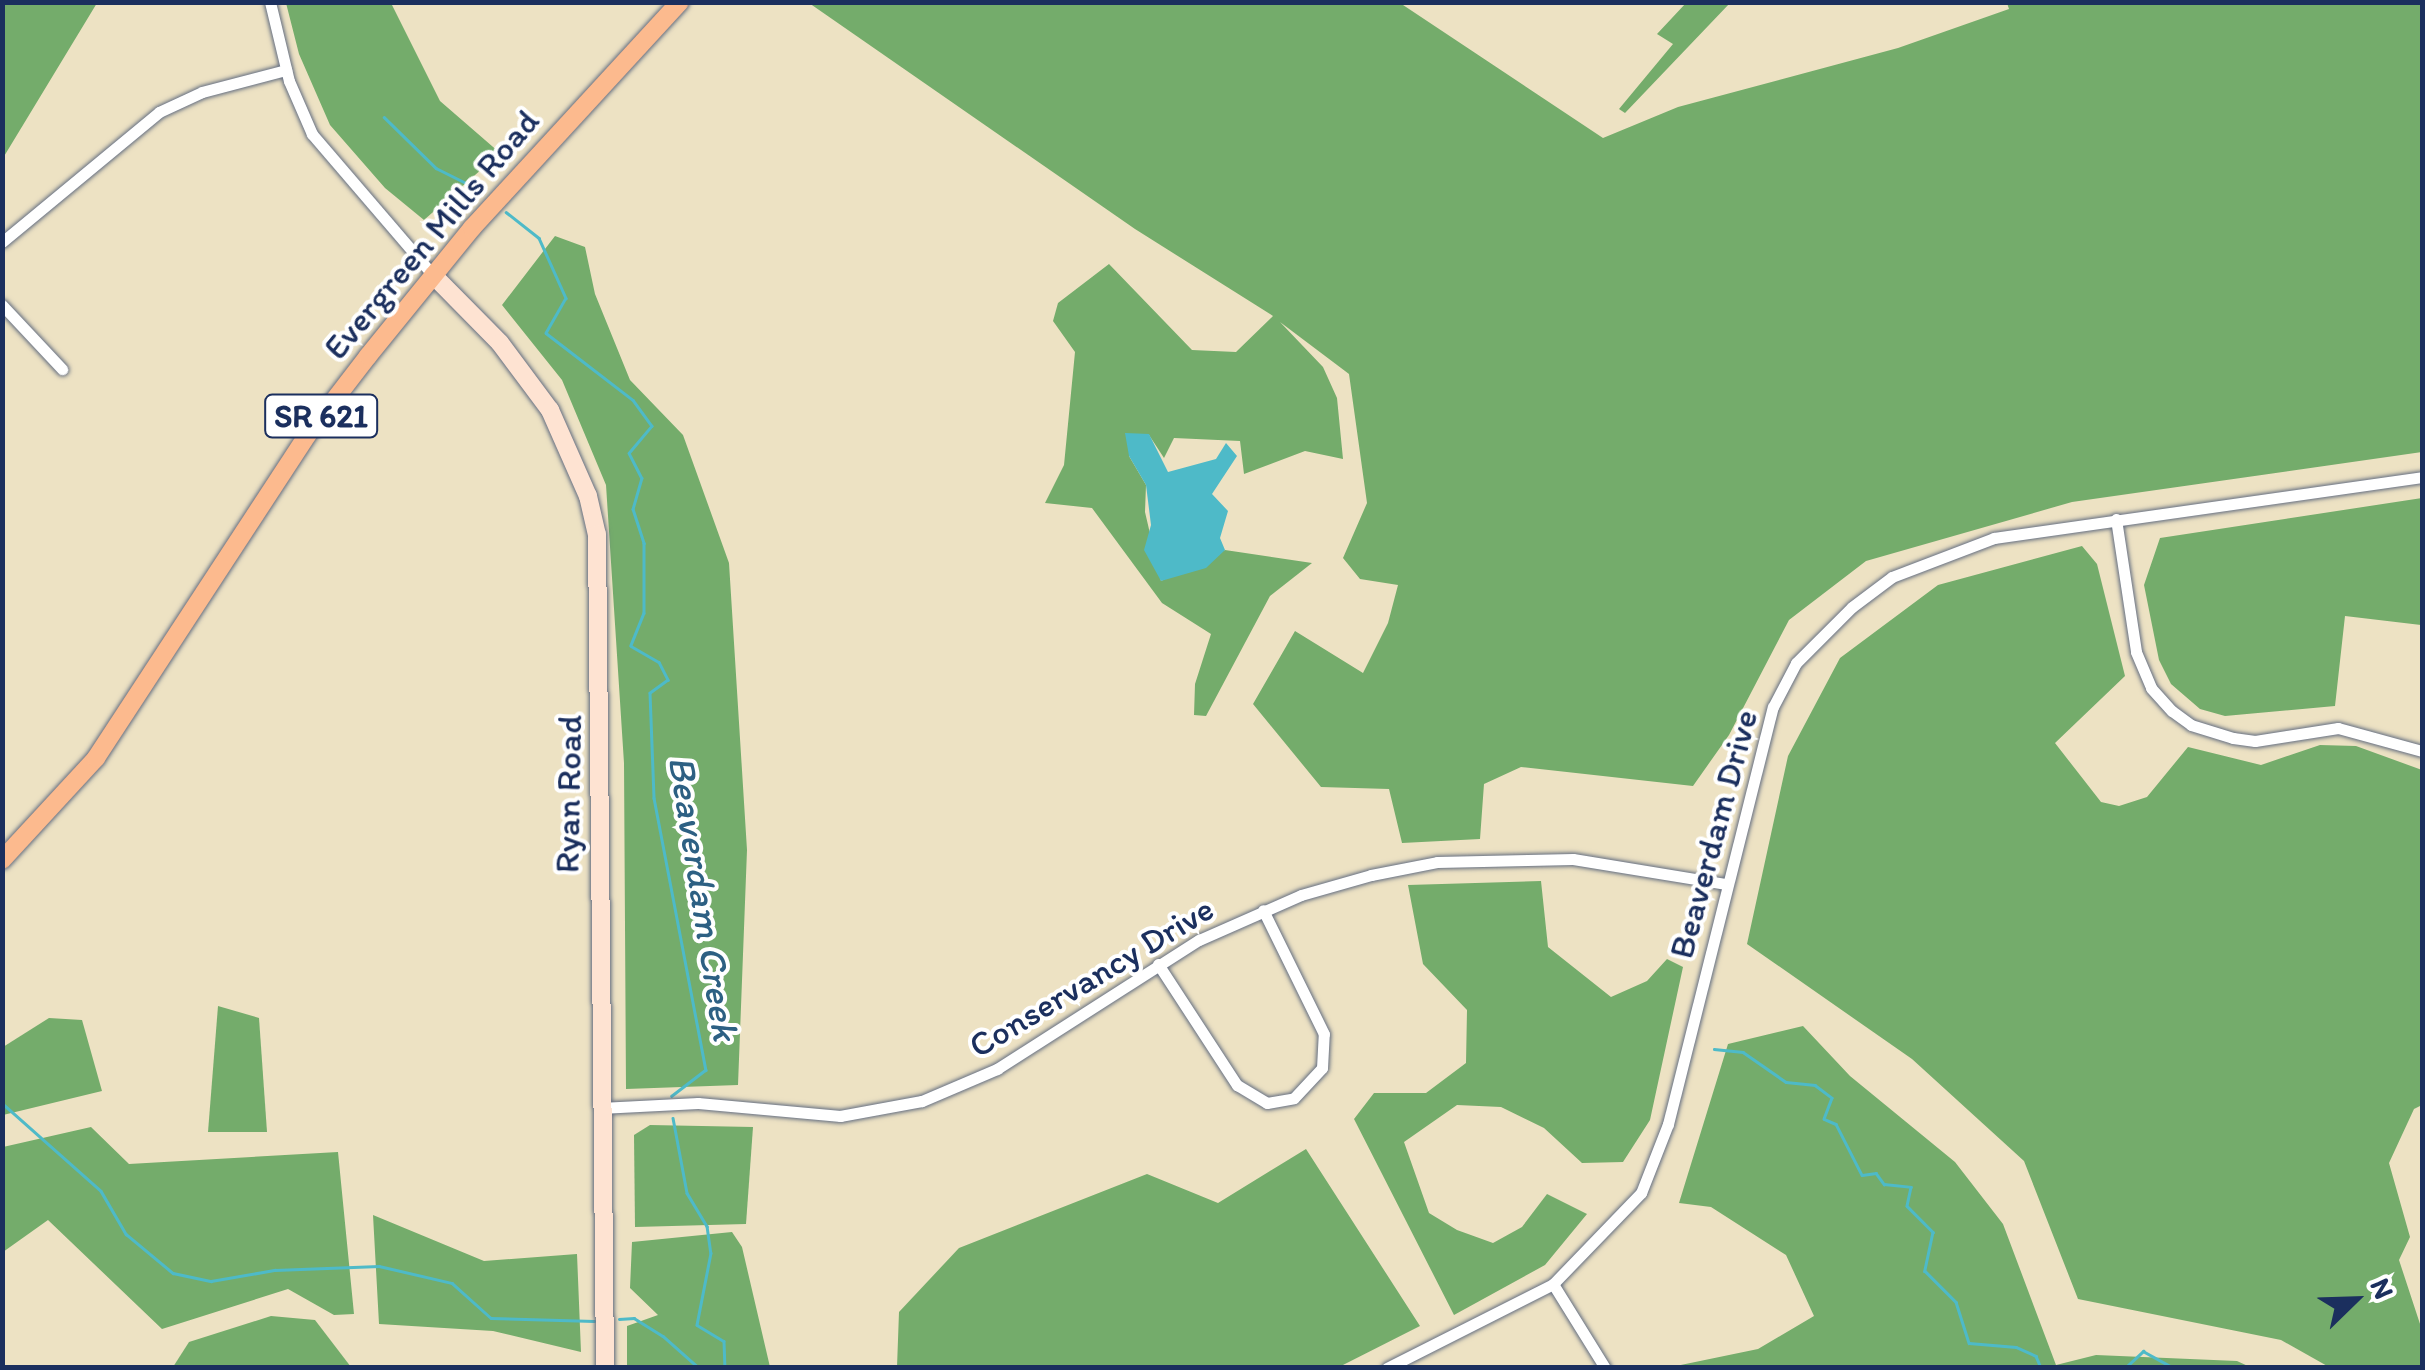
<!DOCTYPE html>
<html>
<head>
<meta charset="utf-8">
<style>
  body { margin:0 }
  #map { position:relative; width:2425px; height:1370px; overflow:hidden; background:#ede2c3; font-family:Itim,sans-serif }
  div>[style] { position:absolute }
  [style*='--x'] { left:calc(var(--x)*1px); top:calc(var(--y)*1px); width:calc(var(--w)*1px); rotate:calc(var(--a)*1deg) }
  .forest>* { inset:0; background:#74ac6b }
  .water>* { inset:0; background:#4ebac8 }
  .stream>* { height:2.5px; margin:-1.25px; padding:0 1.25px; transform-origin:1.25px; border-radius:1.25px; background:#4ebac8 }
  .roads { filter:drop-shadow(0 0 2px #646e81) drop-shadow(0 0 2px #646e81) }
  .street>* { height:11px; margin:-5.5px; padding:0 5.5px; transform-origin:5.5px; border-radius:5.5px; background:#fff }
  .secondary>* { height:18px; margin:-9px; padding:0 9px; transform-origin:9px; border-radius:9px; background:#fee3d2 }
  .primary>* { height:18px; margin:-9px; padding:0 9px; transform-origin:9px; border-radius:9px; background:#fcba8e }
  span { translate:-50% -50%; white-space:nowrap; text-align:center; line-height:1.15; -webkit-text-stroke:8px #fff; paint-order:stroke }
  .shield-label span { padding:2px 8px; background:#fff; border:2px solid; border-radius:8px; -webkit-text-stroke-width:0 }
  .shield-label { font-size:32px; color:#1b2f5e; font-weight:700 }
  .street-label { font-size:35px; color:#1b2f5e }
  .water-label { font-size:38px; color:#2d6083; font-style:italic }
  .frame { position:absolute; inset:0; border:5px solid #1b2f5e; pointer-events:none }
  .north { position:absolute; left:2305px; top:1250px; width:100px; height:100px; -webkit-text-stroke:8px #fff; paint-order:stroke; rotate:67deg; font-size:28px; font-weight:700; line-height:40px; text-align:center; color:#1b2f5e }
  .north::after { content:''; display:block; margin:auto; width:35px; height:45px; background:#1b2f5e; clip-path:polygon(50% 0,100% 100%,50% 72%,0 100%) }
</style>
</head>
<body>
<div id="map">
  <div class="forest">
    <div style="clip-path:polygon(3px 2px,97px 3px,3px 158px,4px 67px)"></div>
    <div style="clip-path:polygon(286px 3px,391px 3px,440px 101px,500px 153px,424px 220px,385px 188px,330px 125px,299px 54px)"></div>
    <div style="clip-path:polygon(809px 3px,1400px 3px,1603px 138px,1678px 107px,1898px 48px,2009px 9px,2007px 3px,2422px 3px,2422px 452px,2072px 502px,1866px 561px,1789px 620px,1729px 735px,1693px 786px,1521px 767px,1484px 784px,1480px 839px,1402px 843px,1389px 789px,1321px 787px,1253px 704px,1295px 631px,1363px 673px,1388px 623px,1398px 585px,1360px 579px,1343px 558px,1367px 503px,1349px 374px,1280px 322px,1323px 367px,1337px 398px,1343px 459px,1305px 451px,1244px 474px,1240px 441px,1174px 438px,1164px 458px,1149px 435px,1129px 456px,1146px 485px,1145px 512px,1161px 581px,1225px 550px,1312px 563px,1270px 596px,1206px 716px,1194px 715px,1195px 684px,1211px 634px,1162px 603px,1092px 508px,1045px 503px,1064px 465px,1075px 352px,1053px 321px,1058px 303px,1109px 264px,1192px 350px,1236px 352px,1273px 316px,1135px 229px)"></div>
    <div style="clip-path:polygon(1686px 3px,1730px 3px,1625px 113px,1619px 109px,1673px 44px,1657px 34px)"></div>
    <div style="clip-path:polygon(555px 236px,585px 247px,595px 294px,630px 380px,683px 435px,729px 563px,747px 850px,738px 1085px,626px 1089px,624px 763px,606px 485px,562px 380px,502px 305px)"></div>
    <div style="clip-path:polygon(2422px 498px,2422px 727px,2421px 625px,2345px 616px,2335px 706px,2225px 716px,2200px 709px,2171px 684px,2159px 660px,2144px 585px,2160px 538px)"></div>
    <div style="clip-path:polygon(2082px 546px,2097px 564px,2125px 676px,2055px 743px,2101px 802px,2119px 806px,2147px 797px,2188px 747px,2261px 765px,2320px 745px,2356px 746px,2422px 770px,2422px 1105px,2414px 1109px,2389px 1163px,2410px 1237px,2399px 1260px,2422px 1330px,2422px 1367px,2329px 1367px,2281px 1340px,2078px 1299px,2024px 1161px,1912px 1059px,1747px 944px,1788px 756px,1840px 658px,1938px 585px)"></div>
    <div style="clip-path:polygon(1541px 881px,1548px 947px,1611px 997px,1647px 981px,1667px 959px,1683px 967px,1650px 1120px,1623px 1162px,1582px 1163px,1544px 1128px,1501px 1107px,1457px 1105px,1404px 1142px,1429px 1213px,1457px 1230px,1493px 1243px,1522px 1227px,1547px 1194px,1587px 1214px,1545px 1265px,1454px 1315px,1354px 1119px,1374px 1093px,1426px 1093px,1466px 1063px,1467px 1010px,1423px 964px,1408px 885px)"></div>
    <div style="clip-path:polygon(218px 1006px,259px 1018px,267px 1132px,208px 1132px)"></div>
    <div style="clip-path:polygon(49px 1018px,82px 1020px,102px 1091px,3px 1115px,3px 1047px)"></div>
    <div style="clip-path:polygon(1803px 1026px,1850px 1076px,1955px 1162px,2003px 1224px,2056px 1365px,2096px 1355px,2237px 1361px,2250px 1367px,1671px 1367px,1758px 1349px,1814px 1316px,1786px 1255px,1711px 1207px,1679px 1203px,1728px 1044px)"></div>
    <div style="clip-path:polygon(650px 1125px,753px 1127px,746px 1224px,635px 1227px,634px 1135px)"></div>
    <div style="clip-path:polygon(91px 1127px,129px 1164px,338px 1152px,354px 1314px,334px 1315px,288px 1289px,162px 1329px,48px 1220px,3px 1252px,3px 1147px)"></div>
    <div style="clip-path:polygon(1306px 1149px,1420px 1326px,1339px 1367px,897px 1367px,899px 1312px,959px 1248px,1147px 1174px,1218px 1203px)"></div>
    <div style="clip-path:polygon(373px 1215px,484px 1261px,577px 1254px,581px 1352px,493px 1331px,379px 1324px)"></div>
    <div style="clip-path:polygon(732px 1232px,742px 1247px,770px 1367px,627px 1367px,627px 1326px,658px 1315px,630px 1288px,632px 1242px)"></div>
    <div style="clip-path:polygon(271px 1316px,315px 1320px,351px 1367px,173px 1367px,189px 1342px)"></div>
  </div>
  <div class="water">
    <div style="clip-path:polygon(1125px 433px,1149px 434px,1168px 472px,1216px 459px,1226px 443px,1237px 456px,1212px 494px,1228px 511px,1220px 538px,1225px 550px,1206px 568px,1161px 581px,1144px 550px,1151px 525px,1146px 485px,1129px 456px)"></div>
  </div>
  <div class="stream">
    <div style="--x:384;--y:117;--w:73;--a:44.4"></div>
    <div style="--x:436;--y:168;--w:51;--a:26.6"></div>
    <div style="--x:506;--y:212;--w:42;--a:38.2"></div>
    <div style="--x:539;--y:238;--w:66;--a:65.8"></div>
    <div style="--x:566;--y:298;--w:40;--a:119.7"></div>
    <div style="--x:546;--y:333;--w:110;--a:37.6"></div>
    <div style="--x:633;--y:400;--w:32;--a:54"></div>
    <div style="--x:652;--y:426;--w:35;--a:130"></div>
    <div style="--x:629;--y:453;--w:28;--a:63"></div>
    <div style="--x:642;--y:478;--w:32;--a:106"></div>
    <div style="--x:633;--y:509;--w:36;--a:72"></div>
    <div style="--x:644;--y:543;--w:70;--a:90"></div>
    <div style="--x:644;--y:613;--w:35;--a:112"></div>
    <div style="--x:631;--y:646;--w:32;--a:30"></div>
    <div style="--x:659;--y:662;--w:20;--a:63"></div>
    <div style="--x:668;--y:680;--w:22;--a:144"></div>
    <div style="--x:650;--y:693;--w:105;--a:87.8"></div>
    <div style="--x:654;--y:798;--w:277;--a:79.2"></div>
    <div style="--x:706;--y:1070;--w:43;--a:142.6"></div>
    <div style="--x:1714;--y:1049;--w:29;--a:6"></div>
    <div style="--x:1743;--y:1052;--w:52;--a:34.9"></div>
    <div style="--x:1786;--y:1082;--w:29;--a:6"></div>
    <div style="--x:1815;--y:1085;--w:21;--a:37"></div>
    <div style="--x:1832;--y:1098;--w:22;--a:111"></div>
    <div style="--x:1824;--y:1119;--w:13;--a:23"></div>
    <div style="--x:1836;--y:1124;--w:57;--a:63"></div>
    <div style="--x:1862;--y:1175;--w:14;--a:-8"></div>
    <div style="--x:1876;--y:1173;--w:14;--a:54"></div>
    <div style="--x:1884;--y:1184;--w:27;--a:6"></div>
    <div style="--x:1911;--y:1187;--w:19;--a:102"></div>
    <div style="--x:1907;--y:1206;--w:37;--a:45"></div>
    <div style="--x:1933;--y:1232;--w:40;--a:102"></div>
    <div style="--x:1925;--y:1271;--w:44;--a:45"></div>
    <div style="--x:1956;--y:1302;--w:43;--a:72.4"></div>
    <div style="--x:1969;--y:1343;--w:47;--a:4.9"></div>
    <div style="--x:2016;--y:1347;--w:22;--a:24"></div>
    <div style="--x:2036;--y:1356;--w:13;--a:67"></div>
    <div style="--x:2;--y:1103;--w:132;--a:41.6"></div>
    <div style="--x:101;--y:1191;--w:50;--a:59.8"></div>
    <div style="--x:126;--y:1234;--w:61;--a:39.7"></div>
    <div style="--x:173;--y:1273;--w:39;--a:12"></div>
    <div style="--x:211;--y:1281;--w:65;--a:-9.8"></div>
    <div style="--x:275;--y:1270;--w:104;--a:-2.2"></div>
    <div style="--x:379;--y:1266;--w:75;--a:13.1"></div>
    <div style="--x:452;--y:1283;--w:52;--a:41.9"></div>
    <div style="--x:491;--y:1318;--w:103;--a:1.7"></div>
    <div style="--x:673;--y:1118;--w:76;--a:79.4"></div>
    <div style="--x:687;--y:1193;--w:39;--a:59"></div>
    <div style="--x:707;--y:1226;--w:27;--a:82"></div>
    <div style="--x:711;--y:1253;--w:73;--a:101"></div>
    <div style="--x:697;--y:1325;--w:31;--a:31"></div>
    <div style="--x:724;--y:1341;--w:27;--a:88"></div>
    <div style="--x:619;--y:1319;--w:15;--a:-4"></div>
    <div style="--x:634;--y:1318;--w:34;--a:32"></div>
    <div style="--x:663;--y:1336;--w:48;--a:41.6"></div>
    <div style="--x:2125;--y:1368;--w:25;--a:-43"></div>
    <div style="--x:2143;--y:1351;--w:35;--a:29"></div>
    <div style="--x:2198;--y:1368;--w:3;--a:0"></div>
  </div>
  <div class="roads">
    <div class="street">
      <div style="--x:270;--y:2;--w:81;--a:76.5"></div>
      <div style="--x:289;--y:81;--w:58;--a:66.5"></div>
      <div style="--x:312;--y:134;--w:186;--a:49.4"></div>
      <div style="--x:2;--y:242;--w:204;--a:-39.6"></div>
      <div style="--x:159;--y:112;--w:47;--a:-24.9"></div>
      <div style="--x:202;--y:92;--w:87;--a:-14.7"></div>
      <div style="--x:2;--y:305;--w:88;--a:46.8"></div>
      <div style="--x:2116;--y:519;--w:134;--a:81.4"></div>
      <div style="--x:2136;--y:652;--w:39;--a:67"></div>
      <div style="--x:2151;--y:688;--w:31;--a:48"></div>
      <div style="--x:2172;--y:711;--w:24;--a:36"></div>
      <div style="--x:2191;--y:725;--w:44;--a:17.2"></div>
      <div style="--x:2233;--y:738;--w:22;--a:8"></div>
      <div style="--x:2255;--y:741;--w:84;--a:-8.9"></div>
      <div style="--x:2338;--y:728;--w:87;--a:15.3"></div>
      <div style="--x:1158;--y:964;--w:145;--a:56.9"></div>
      <div style="--x:1237;--y:1085;--w:35;--a:31"></div>
      <div style="--x:1267;--y:1103;--w:27;--a:-10"></div>
      <div style="--x:1294;--y:1098;--w:41;--a:-47"></div>
      <div style="--x:1322;--y:1068;--w:34;--a:-87"></div>
      <div style="--x:1324;--y:1034;--w:138;--a:-116.2"></div>
      <div style="--x:600;--y:1108;--w:98;--a:-2.9"></div>
      <div style="--x:698;--y:1103;--w:143;--a:5.2"></div>
      <div style="--x:840;--y:1116;--w:83;--a:-10.4"></div>
      <div style="--x:922;--y:1101;--w:82;--a:-23.1"></div>
      <div style="--x:997;--y:1069;--w:240;--a:-32.6"></div>
      <div style="--x:1199;--y:940;--w:111;--a:-23.8"></div>
      <div style="--x:1301;--y:895;--w:73;--a:-15.9"></div>
      <div style="--x:1371;--y:875;--w:67;--a:-11.1"></div>
      <div style="--x:1437;--y:862;--w:136;--a:-1.3"></div>
      <div style="--x:1573;--y:859;--w:154;--a:9.3"></div>
      <div style="--x:1553;--y:1284;--w:99;--a:58.2"></div>
      <div style="--x:1387;--y:1368;--w:186;--a:-26.8"></div>
      <div style="--x:1553;--y:1284;--w:127;--a:-46"></div>
      <div style="--x:1641;--y:1193;--w:74;--a:-68.6"></div>
      <div style="--x:1668;--y:1124;--w:430;--a:-75.9"></div>
      <div style="--x:1773;--y:707;--w:50;--a:-62.4"></div>
      <div style="--x:1796;--y:663;--w:79;--a:-45"></div>
      <div style="--x:1852;--y:607;--w:50;--a:-36.9"></div>
      <div style="--x:1892;--y:577;--w:109;--a:-20.9"></div>
      <div style="--x:1994;--y:538;--w:432;--a:-8.1"></div>
    </div>
    <div class="secondary">
      <div style="--x:433;--y:275;--w:95;--a:45.4"></div>
      <div style="--x:500;--y:343;--w:84;--a:53.3"></div>
      <div style="--x:550;--y:410;--w:94;--a:66.2"></div>
      <div style="--x:588;--y:496;--w:39;--a:77"></div>
      <div style="--x:597;--y:534;--w:834;--a:89.45"></div>
    </div>
    <div class="primary">
      <div style="--x:2;--y:860;--w:139;--a:-47.3"></div>
      <div style="--x:96;--y:758;--w:387;--a:-56.8"></div>
      <div style="--x:308;--y:434;--w:98;--a:-52.4"></div>
      <div style="--x:368;--y:356;--w:165;--a:-50.9"></div>
      <div style="--x:472;--y:228;--w:307;--a:-47.4"></div>
    </div>
  </div>
  <div class="shield-label">
    <span style="left:321px;top:416px">SR 621</span>
  </div>
  <div class="street-label">
    <span style="left:431px;top:234px;rotate:-50deg">Evergreen Mills Road</span>
    <span style="left:568px;top:794px;rotate:-89deg">Ryan Road</span>
    <span style="left:1713px;top:834px;rotate:-75deg">Beaverdam Drive</span>
    <span style="left:1091px;top:977px;rotate:-31deg">Conservancy Drive</span>
  </div>
  <div class="water-label">
    <span style="left:703px;top:898px;rotate:81deg">Beaverdam Creek</span>
  </div>
  <div class="frame"></div>
  <div class="north">N</div>
</div>
</body>
</html>
